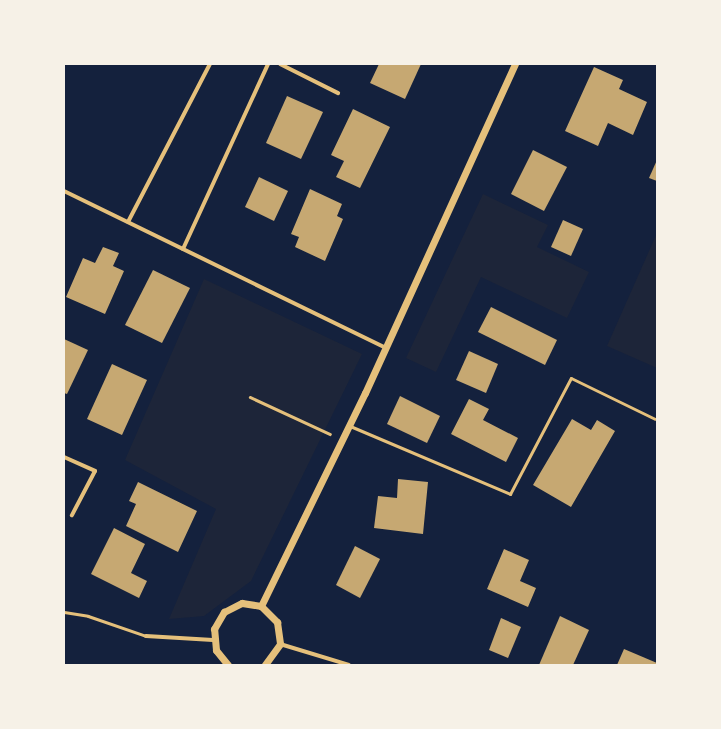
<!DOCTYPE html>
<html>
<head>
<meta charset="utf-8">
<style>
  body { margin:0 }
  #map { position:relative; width:721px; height:729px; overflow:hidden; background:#14213d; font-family:"PT Sans Narrow",sans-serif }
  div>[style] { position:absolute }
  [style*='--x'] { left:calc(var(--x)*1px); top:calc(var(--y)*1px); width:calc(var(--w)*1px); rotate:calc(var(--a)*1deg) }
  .green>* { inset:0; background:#1d2539 }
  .building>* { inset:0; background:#c6a872 }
  .path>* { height:2.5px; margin:-1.25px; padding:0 1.25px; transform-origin:1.25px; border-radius:1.25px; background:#e5c07b }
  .service>* { height:3px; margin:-1.5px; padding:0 1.5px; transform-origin:1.5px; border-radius:1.5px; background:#e5c07b }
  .minor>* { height:4px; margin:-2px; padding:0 2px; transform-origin:2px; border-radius:2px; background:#e5c07b }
  .tertiary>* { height:7px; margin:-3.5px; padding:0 3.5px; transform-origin:3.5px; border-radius:3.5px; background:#e5c07b }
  span { translate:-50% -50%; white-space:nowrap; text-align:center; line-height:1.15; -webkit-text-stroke:3px #f6f1e7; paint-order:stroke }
  .frame { position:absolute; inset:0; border:65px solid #f6f1e7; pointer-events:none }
</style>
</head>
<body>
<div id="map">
  <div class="green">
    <div style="clip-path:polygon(483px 194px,548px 225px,537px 247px,589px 272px,567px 318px,481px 277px,436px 372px,406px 358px)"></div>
    <div style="clip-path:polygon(657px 233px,657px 368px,607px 346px)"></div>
    <div style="clip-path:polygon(204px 279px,362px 354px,251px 581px,204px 616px,169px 619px,216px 509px,125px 460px)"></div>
  </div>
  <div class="building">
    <div style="clip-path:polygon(379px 64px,421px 64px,405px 99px,370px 83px)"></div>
    <div style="clip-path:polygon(594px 67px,623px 80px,619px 89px,647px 102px,633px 135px,608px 123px,598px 146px,565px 131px)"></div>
    <div style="clip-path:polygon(287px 96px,323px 112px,301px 159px,266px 143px)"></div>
    <div style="clip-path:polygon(353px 109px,390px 127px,360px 188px,336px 177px,344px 161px,331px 155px)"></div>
    <div style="clip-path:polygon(533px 150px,567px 167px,544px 211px,511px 194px)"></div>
    <div style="clip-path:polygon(657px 160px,657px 181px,649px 178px)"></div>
    <div style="clip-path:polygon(259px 177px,288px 191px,274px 221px,245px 207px)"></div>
    <div style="clip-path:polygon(310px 189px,342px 204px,337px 216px,343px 219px,325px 261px,295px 247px,299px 237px,291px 234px)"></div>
    <div style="clip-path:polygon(563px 220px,583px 229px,571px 256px,551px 247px)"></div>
    <div style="clip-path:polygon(103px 247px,119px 253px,113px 266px,124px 271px,105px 314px,66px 297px,83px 258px,95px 263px)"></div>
    <div style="clip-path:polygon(153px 270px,190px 288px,162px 343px,125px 325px)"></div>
    <div style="clip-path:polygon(491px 307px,557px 340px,545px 365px,478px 332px)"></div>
    <div style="clip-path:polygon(64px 339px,88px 350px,67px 394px,64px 393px)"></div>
    <div style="clip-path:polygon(469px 351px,498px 364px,486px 393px,456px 380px)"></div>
    <div style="clip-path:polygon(112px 364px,147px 380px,122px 435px,87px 419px)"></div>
    <div style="clip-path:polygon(400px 396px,440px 416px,427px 443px,387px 424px)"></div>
    <div style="clip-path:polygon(469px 399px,489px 409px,483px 420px,518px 438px,506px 462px,451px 434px)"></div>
    <div style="clip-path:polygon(572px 419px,591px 430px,597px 420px,615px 431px,571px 507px,533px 485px)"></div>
    <div style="clip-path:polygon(398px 479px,428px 482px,423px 534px,374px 528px,378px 496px,397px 498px)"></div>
    <div style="clip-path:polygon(138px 482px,197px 511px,178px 552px,126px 526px,136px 504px,129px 501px)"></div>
    <div style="clip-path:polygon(114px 528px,145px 544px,131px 573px,147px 581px,139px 598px,91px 574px)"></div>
    <div style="clip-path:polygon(355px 546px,380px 559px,360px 598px,336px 585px)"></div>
    <div style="clip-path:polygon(504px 549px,529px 560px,520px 581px,536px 588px,528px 607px,487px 589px)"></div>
    <div style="clip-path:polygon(560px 616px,589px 630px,573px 665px,539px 665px)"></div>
    <div style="clip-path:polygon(501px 618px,521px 627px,508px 658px,489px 650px)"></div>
    <div style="clip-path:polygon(624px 649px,657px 663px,657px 665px,617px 665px)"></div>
  </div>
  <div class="path">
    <div style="--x:250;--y:397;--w:88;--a:24.8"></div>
  </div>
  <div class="service">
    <div style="--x:350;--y:426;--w:174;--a:23"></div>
    <div style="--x:510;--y:494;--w:131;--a:-62.3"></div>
    <div style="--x:571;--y:378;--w:93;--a:26"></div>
    <div style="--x:64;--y:612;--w:24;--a:9"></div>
    <div style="--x:88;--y:616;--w:61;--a:19"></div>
  </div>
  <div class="minor">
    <div style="--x:280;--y:64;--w:65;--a:26.6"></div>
    <div style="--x:64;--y:191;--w:356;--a:26"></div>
    <div style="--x:128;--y:222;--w:178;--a:-62.6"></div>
    <div style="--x:183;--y:249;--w:204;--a:-65.3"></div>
    <div style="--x:64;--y:457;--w:34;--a:24"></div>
    <div style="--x:95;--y:471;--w:50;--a:117.6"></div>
    <div style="--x:146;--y:636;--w:67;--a:3.4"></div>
    <div style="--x:280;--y:644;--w:72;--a:16.9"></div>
  </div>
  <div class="tertiary">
    <div style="--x:261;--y:606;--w:237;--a:-64"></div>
    <div style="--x:365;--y:393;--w:362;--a:-65.5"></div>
    <div style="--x:228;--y:665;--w:19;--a:-129"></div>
    <div style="--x:216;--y:650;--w:21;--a:-95"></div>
    <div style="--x:214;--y:629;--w:20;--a:-60"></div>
    <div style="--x:224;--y:612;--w:20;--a:-27"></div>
    <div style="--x:242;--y:603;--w:19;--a:9"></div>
    <div style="--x:261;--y:606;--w:23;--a:45"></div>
    <div style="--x:277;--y:622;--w:22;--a:82"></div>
    <div style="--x:280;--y:644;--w:26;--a:126"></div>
  </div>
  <div class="frame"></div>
</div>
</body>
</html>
